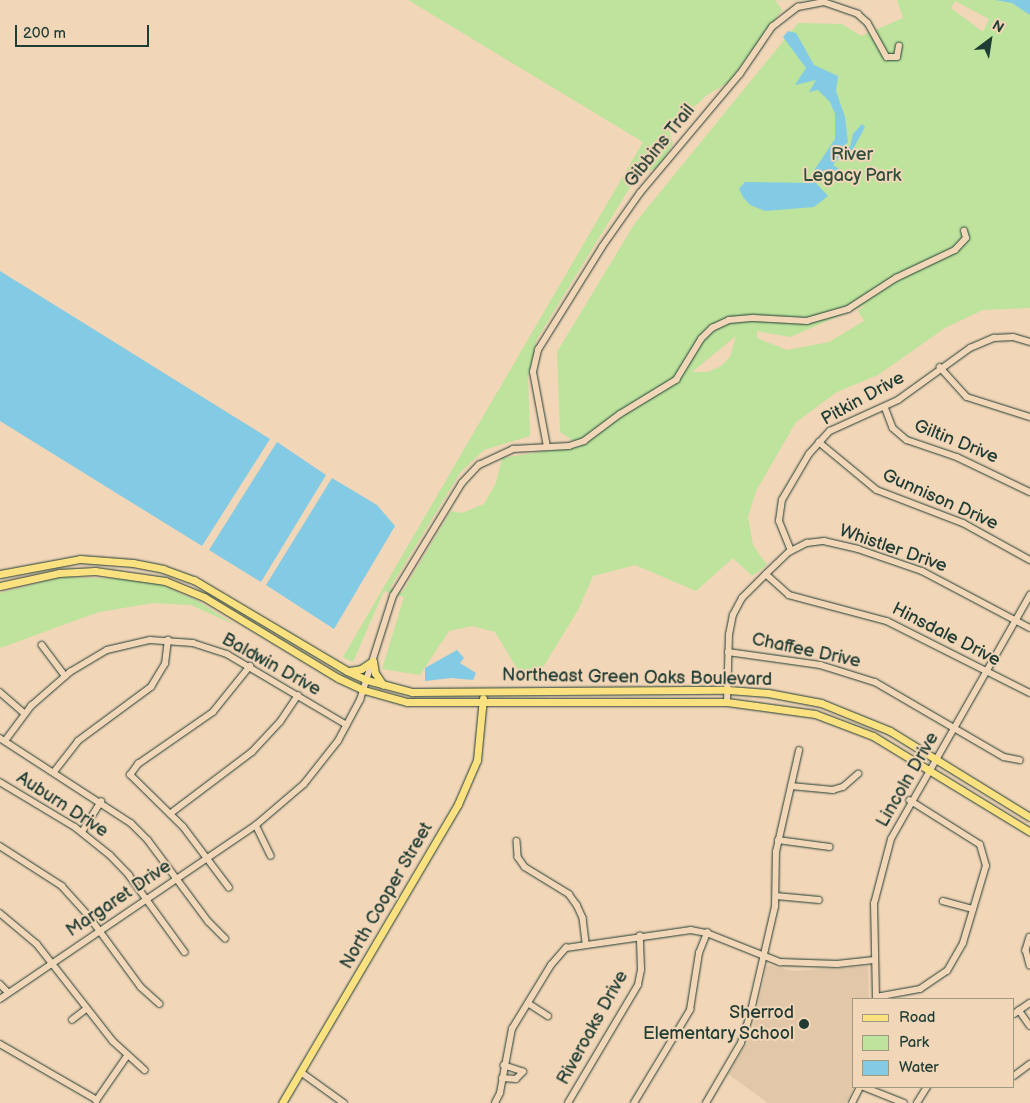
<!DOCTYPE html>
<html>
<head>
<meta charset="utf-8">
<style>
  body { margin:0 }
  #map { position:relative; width:1030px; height:1103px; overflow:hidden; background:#f2d6b8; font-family:"Balsamiq Sans",sans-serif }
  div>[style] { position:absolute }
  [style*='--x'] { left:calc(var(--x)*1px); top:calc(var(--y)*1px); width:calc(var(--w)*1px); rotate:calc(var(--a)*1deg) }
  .built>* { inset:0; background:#e2c7a9 }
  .green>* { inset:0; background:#bde39d }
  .water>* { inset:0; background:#83cae4 }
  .roads { filter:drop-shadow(0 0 1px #1f3d34) drop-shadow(0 0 1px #1f3d34) }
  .minor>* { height:5.5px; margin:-2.75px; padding:0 2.75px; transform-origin:2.75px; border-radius:2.75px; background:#f2d6b8 }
  .major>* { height:7px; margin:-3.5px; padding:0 3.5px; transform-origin:3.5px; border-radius:3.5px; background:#fbe180 }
  .dots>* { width:14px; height:14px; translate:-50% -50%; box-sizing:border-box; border:2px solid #f2d6b8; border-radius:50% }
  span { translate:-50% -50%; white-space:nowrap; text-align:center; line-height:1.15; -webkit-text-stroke:4px #f2d6b8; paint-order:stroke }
  .street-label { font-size:18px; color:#1f3d34 }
  .park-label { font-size:18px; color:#2f4e3e }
  .poi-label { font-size:18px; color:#1f3d34 }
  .right { translate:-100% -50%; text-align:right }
  .legend { position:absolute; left:852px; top:998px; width:162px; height:90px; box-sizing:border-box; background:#f2d6b8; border:1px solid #9e9983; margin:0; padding:6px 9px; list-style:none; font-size:15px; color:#1f3d34 }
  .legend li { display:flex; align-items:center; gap:10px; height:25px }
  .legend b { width:25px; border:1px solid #9e9983 }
  .north { position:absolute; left:965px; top:15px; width:50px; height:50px; -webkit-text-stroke:4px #f2d6b8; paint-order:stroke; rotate:31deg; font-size:14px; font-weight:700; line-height:20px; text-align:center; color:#1f3d34 }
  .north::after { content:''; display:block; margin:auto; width:18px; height:22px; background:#1f3d34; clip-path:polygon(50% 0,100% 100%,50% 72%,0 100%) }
  .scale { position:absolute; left:15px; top:25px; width:134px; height:22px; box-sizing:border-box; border:2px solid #1f3d34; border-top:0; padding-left:6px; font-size:15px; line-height:18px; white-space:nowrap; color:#1f3d34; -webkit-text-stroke:4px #f2d6b8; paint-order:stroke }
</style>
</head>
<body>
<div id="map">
  <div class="built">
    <div style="clip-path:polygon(767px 965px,794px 971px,868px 966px,869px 999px,854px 999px,854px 1086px,846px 1103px,768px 1103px,728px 1074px,751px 1036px)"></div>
  </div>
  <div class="green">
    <div style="clip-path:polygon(evenodd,408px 0,775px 0,782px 10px,729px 82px,707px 95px,669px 130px,673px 144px,658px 167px,637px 176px,537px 339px,528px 377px,530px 436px,484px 450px,460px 473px,390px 588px,402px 593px,451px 511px,462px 513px,484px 504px,496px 483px,502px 458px,581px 446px,560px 432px,557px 352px,635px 223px,798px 23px,842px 24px,861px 36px,903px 18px,897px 0,1030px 0,1030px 308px,983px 310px,945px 328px,878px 375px,837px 392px,796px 422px,756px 491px,748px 517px,753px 545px,767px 565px,752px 576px,733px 558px,696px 591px,635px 565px,593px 576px,578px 610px,534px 682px,521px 675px,495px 632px,472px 626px,449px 631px,420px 675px,382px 669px,404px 597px,384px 591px,353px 662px,343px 657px,643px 142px,408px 0,955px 1px,989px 19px,983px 32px,951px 8px,955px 1px,408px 0,867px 304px,858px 311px,864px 321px,829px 342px,787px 350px,757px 338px,757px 331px,790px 337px,867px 304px,408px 0,736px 336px,730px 357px,721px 366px,708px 372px,692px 372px,736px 336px)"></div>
    <div style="clip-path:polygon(62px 577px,122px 579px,159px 584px,198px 601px,235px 625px,191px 605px,153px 603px,99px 612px,0 648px,0 593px)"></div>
  </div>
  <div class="water">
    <div style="clip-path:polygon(995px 0,1030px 0,1030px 15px,1012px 3px)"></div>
    <div style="clip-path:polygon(788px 31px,796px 33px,814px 65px,838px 76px,836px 91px,845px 117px,848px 143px,845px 144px,850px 147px,853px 134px,862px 124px,865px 127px,852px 151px,845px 147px,841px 151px,847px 155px,847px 160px,840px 156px,833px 165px,842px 171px,835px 177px,829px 175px,815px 182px,828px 196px,814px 207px,765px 211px,750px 205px,743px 197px,739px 189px,745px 182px,813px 183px,813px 172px,835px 139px,835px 114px,830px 102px,818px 90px,809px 92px,816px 80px,795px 85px,806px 68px,783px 37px)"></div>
    <div style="clip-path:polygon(0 271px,270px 439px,202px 546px,0 421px)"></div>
    <div style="clip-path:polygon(277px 442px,326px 475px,261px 582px,209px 550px)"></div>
    <div style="clip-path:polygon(332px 478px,377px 505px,395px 526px,334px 629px,266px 585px)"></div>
    <div style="clip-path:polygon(457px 650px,464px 658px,460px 663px,476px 673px,473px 680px,451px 678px,425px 681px,425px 668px)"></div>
  </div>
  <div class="roads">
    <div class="minor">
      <div style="--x:940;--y:367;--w:40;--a:48"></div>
      <div style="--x:967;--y:397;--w:66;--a:17.6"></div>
      <div style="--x:885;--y:407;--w:22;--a:69"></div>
      <div style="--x:893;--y:428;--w:18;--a:41"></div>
      <div style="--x:907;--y:440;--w:53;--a:18.8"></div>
      <div style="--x:957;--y:457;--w:81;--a:25.6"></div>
      <div style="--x:819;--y:442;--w:75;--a:39.6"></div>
      <div style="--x:877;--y:490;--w:92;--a:21"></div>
      <div style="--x:963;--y:523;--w:77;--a:28.9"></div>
      <div style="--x:547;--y:447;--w:76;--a:-100.6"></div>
      <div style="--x:533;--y:372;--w:23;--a:-77"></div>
      <div style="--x:538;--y:350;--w:121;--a:-58.1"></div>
      <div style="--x:602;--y:247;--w:66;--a:-54.9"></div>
      <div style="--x:640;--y:193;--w:155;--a:-50"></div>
      <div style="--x:740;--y:74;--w:57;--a:-55.8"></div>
      <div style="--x:772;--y:27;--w:33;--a:-38"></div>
      <div style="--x:798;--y:7;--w:26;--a:-11"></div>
      <div style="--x:824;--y:2;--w:36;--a:19"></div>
      <div style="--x:858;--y:14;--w:13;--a:42"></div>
      <div style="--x:868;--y:23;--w:39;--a:61"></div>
      <div style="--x:887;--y:57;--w:10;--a:0"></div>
      <div style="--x:897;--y:57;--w:11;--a:-80"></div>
      <div style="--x:791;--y:551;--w:32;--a:-112"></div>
      <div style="--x:779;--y:521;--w:21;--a:-82"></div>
      <div style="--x:782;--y:500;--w:53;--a:-59.6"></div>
      <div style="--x:809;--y:454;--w:31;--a:-48"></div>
      <div style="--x:830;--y:431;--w:75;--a:-24.5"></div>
      <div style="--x:898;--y:400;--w:89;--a:-35.8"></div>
      <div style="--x:970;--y:348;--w:26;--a:-23"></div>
      <div style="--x:994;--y:338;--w:19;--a:-3"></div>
      <div style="--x:1013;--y:337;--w:18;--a:16"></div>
      <div style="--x:766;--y:574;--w:31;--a:42"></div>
      <div style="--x:789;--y:595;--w:101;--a:14.9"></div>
      <div style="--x:887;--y:621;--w:160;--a:26.7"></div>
      <div style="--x:42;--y:645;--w:39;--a:53"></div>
      <div style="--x:728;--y:652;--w:93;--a:8"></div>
      <div style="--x:820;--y:665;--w:58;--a:17.2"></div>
      <div style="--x:875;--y:682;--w:149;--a:30.2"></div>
      <div style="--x:1004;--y:757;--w:16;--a:11"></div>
      <div style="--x:0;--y:692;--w:32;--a:41"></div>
      <div style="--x:727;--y:702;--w:67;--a:-88.3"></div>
      <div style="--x:729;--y:635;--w:20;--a:-79"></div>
      <div style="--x:733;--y:615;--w:19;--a:-62"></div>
      <div style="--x:742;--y:598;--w:34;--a:-45"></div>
      <div style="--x:766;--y:574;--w:32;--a:-44"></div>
      <div style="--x:789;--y:552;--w:20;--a:-27"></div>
      <div style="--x:807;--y:543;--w:17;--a:-7"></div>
      <div style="--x:824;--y:541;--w:35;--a:13"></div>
      <div style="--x:858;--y:549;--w:68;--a:19"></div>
      <div style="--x:922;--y:571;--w:122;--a:27.8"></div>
      <div style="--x:0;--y:738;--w:156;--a:33"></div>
      <div style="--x:131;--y:823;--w:24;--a:45"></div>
      <div style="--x:148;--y:840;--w:102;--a:53.4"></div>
      <div style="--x:209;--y:922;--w:23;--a:45"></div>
      <div style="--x:5;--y:741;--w:44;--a:-53.4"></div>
      <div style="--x:31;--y:706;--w:52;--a:-41.1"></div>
      <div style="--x:70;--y:672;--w:43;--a:-30.7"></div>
      <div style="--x:107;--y:650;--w:44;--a:-13.1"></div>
      <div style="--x:150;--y:640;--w:43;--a:4"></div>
      <div style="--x:193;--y:643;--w:36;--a:18"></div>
      <div style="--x:227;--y:654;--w:139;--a:30.6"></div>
      <div style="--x:54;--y:772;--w:39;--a:-52"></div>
      <div style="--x:78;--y:741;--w:91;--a:-36.5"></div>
      <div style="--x:151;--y:687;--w:27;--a:-59"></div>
      <div style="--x:165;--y:664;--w:24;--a:-83"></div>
      <div style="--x:0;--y:782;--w:87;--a:31"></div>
      <div style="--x:75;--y:827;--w:45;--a:38.7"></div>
      <div style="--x:110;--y:855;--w:28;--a:46"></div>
      <div style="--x:129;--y:875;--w:95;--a:54"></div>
      <div style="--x:791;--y:786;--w:42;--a:5.4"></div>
      <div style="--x:833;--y:790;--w:10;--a:-17"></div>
      <div style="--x:843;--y:787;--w:20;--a:-41"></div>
      <div style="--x:170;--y:814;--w:103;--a:-37.1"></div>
      <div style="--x:252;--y:752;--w:41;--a:-47"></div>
      <div style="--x:280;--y:722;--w:32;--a:-56"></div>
      <div style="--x:256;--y:825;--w:34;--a:64"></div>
      <div style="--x:82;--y:832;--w:36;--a:-58"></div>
      <div style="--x:778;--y:840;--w:52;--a:7.7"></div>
      <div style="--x:517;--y:841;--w:16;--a:86"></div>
      <div style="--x:518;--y:857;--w:12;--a:55"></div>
      <div style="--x:525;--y:867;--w:52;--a:31.5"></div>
      <div style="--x:569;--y:894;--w:14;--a:54"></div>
      <div style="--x:577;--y:905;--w:14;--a:65"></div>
      <div style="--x:583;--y:918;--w:26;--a:83"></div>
      <div style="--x:0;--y:846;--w:74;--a:32.8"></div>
      <div style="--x:62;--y:886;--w:40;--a:48"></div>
      <div style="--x:89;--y:916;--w:88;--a:53.8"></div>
      <div style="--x:141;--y:987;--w:25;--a:42"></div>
      <div style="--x:229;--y:888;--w:76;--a:-127"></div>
      <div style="--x:183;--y:827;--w:74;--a:-135.5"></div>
      <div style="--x:130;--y:775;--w:14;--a:-54"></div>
      <div style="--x:138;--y:764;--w:91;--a:-34.7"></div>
      <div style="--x:213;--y:712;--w:59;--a:-51.2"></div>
      <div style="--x:776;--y:896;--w:43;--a:5.3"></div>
      <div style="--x:943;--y:901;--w:31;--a:15"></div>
      <div style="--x:0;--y:913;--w:48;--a:40"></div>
      <div style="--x:37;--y:944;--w:123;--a:51.9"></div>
      <div style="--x:113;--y:1041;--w:43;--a:42.2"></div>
      <div style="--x:1030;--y:937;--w:14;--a:107"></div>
      <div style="--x:1026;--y:950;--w:16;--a:75"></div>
      <div style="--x:0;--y:984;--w:11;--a:45"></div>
      <div style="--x:876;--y:997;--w:45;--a:-10.3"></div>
      <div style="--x:920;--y:989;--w:32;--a:-34"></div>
      <div style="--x:947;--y:971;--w:32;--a:-60"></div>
      <div style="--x:963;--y:943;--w:80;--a:-73.4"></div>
      <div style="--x:986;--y:866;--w:22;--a:-106"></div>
      <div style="--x:980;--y:845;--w:83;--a:-147.8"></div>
      <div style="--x:0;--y:999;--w:310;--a:-34.2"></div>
      <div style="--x:256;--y:825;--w:63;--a:-40.5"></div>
      <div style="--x:304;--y:784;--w:55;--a:-51.7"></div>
      <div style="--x:338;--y:741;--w:47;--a:-61.8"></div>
      <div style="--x:360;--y:700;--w:109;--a:-72.4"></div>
      <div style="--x:393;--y:596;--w:132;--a:-58.6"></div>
      <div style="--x:462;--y:483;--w:25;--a:-47"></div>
      <div style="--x:479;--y:465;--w:38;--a:-25"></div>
      <div style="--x:513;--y:449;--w:56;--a:-3.1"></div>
      <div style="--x:569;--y:446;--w:16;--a:-18"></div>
      <div style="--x:584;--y:441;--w:45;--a:-36.9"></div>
      <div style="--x:620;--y:414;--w:66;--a:-31.3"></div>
      <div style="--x:676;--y:380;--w:48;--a:-58.6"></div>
      <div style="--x:701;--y:339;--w:16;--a:-45"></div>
      <div style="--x:712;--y:328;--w:19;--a:-25"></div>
      <div style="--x:729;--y:320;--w:25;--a:-5"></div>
      <div style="--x:754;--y:318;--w:53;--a:3.2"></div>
      <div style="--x:807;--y:321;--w:43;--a:-16.3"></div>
      <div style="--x:848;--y:309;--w:57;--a:-32.9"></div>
      <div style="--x:896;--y:278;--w:65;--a:-25.4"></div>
      <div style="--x:955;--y:250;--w:16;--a:-47"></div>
      <div style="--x:966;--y:238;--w:7;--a:-106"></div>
      <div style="--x:876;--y:999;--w:95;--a:-91.2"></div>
      <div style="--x:874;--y:904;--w:67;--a:-75.3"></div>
      <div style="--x:891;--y:839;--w:281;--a:-60.3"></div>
      <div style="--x:528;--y:1003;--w:24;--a:33"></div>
      <div style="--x:1019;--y:1010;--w:19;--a:55"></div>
      <div style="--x:1014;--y:1014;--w:19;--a:-35"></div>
      <div style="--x:72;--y:1020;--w:18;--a:-38"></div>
      <div style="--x:0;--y:1044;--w:112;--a:30"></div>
      <div style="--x:301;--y:1072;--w:53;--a:35.8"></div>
      <div style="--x:1014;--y:1076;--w:20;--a:-37"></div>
      <div style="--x:502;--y:1078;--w:14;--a:4"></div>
      <div style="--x:516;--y:1079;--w:10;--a:-45"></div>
      <div style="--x:523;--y:1072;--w:20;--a:-162"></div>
      <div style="--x:864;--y:1087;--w:43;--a:21.8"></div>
      <div style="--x:96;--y:1101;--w:55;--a:-55.4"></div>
      <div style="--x:495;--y:1103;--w:11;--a:-63"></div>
      <div style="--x:500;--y:1093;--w:65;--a:-79.4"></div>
      <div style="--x:512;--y:1029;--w:75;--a:-58.6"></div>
      <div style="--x:551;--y:965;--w:23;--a:-49"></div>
      <div style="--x:566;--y:948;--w:126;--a:-8.2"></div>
      <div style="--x:691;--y:930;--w:16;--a:11"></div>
      <div style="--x:707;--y:933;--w:79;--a:21.7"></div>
      <div style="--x:780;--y:962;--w:57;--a:2"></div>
      <div style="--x:837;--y:964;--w:37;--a:-6"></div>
      <div style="--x:568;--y:1103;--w:137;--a:-59.3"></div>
      <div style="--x:638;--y:985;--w:15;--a:-79"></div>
      <div style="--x:641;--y:970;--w:34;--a:-92"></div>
      <div style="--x:634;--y:1103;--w:109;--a:-58.9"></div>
      <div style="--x:690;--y:1010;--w:58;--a:-81"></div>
      <div style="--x:699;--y:953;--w:22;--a:-68"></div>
      <div style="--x:706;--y:1103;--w:69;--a:-59.7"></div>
      <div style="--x:741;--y:1043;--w:29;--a:-72"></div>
      <div style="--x:750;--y:1015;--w:111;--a:-77"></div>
      <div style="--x:775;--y:907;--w:55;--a:-89"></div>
      <div style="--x:776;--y:852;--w:104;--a:-77.2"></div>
      <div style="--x:852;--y:1103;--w:18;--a:-63"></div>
      <div style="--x:917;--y:1103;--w:19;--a:-58"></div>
    </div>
    <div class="major">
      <div style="--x:0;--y:574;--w:81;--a:-10.6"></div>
      <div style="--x:80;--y:559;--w:53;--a:4.3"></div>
      <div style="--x:133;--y:563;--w:31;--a:11"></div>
      <div style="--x:163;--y:569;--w:33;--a:20"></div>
      <div style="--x:194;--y:580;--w:178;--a:30.7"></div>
      <div style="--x:347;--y:671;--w:22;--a:24"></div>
      <div style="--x:367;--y:680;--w:47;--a:14.9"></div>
      <div style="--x:412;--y:692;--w:316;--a:-0.4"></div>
      <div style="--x:728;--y:690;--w:40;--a:4.3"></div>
      <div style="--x:768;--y:693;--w:54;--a:10.7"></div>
      <div style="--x:821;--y:703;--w:74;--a:22.1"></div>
      <div style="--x:890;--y:731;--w:164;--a:31.6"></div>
      <div style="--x:0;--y:586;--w:60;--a:-12.4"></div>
      <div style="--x:59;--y:573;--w:36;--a:-3"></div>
      <div style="--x:95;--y:571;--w:71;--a:8.1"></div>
      <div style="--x:165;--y:581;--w:42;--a:22.3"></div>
      <div style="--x:204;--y:597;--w:157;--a:31.2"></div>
      <div style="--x:338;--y:678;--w:29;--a:25"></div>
      <div style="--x:364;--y:690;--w:45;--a:15.6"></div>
      <div style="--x:407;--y:702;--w:320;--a:0"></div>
      <div style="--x:727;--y:702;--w:89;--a:7.8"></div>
      <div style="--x:815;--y:714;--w:62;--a:20.8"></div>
      <div style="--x:873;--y:736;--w:184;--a:31.4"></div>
      <div style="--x:373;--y:661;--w:12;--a:81"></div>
      <div style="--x:375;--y:673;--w:14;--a:56"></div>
      <div style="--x:349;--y:671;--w:12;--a:-9"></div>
      <div style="--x:361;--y:669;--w:14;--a:-34"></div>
      <div style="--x:282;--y:1103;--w:347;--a:-59.5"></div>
      <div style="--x:458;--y:804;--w:48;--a:-66.6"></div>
      <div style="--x:477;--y:760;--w:62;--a:-84.5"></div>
    </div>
  </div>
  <div class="dots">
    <div style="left:804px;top:1024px;background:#1f3d34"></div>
  </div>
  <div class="street-label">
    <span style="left:660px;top:146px;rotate:-51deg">Gibbins Trail</span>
    <span style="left:863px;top:399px;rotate:-29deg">Pitkin Drive</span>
    <span style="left:956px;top:442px;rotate:22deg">Giltin Drive</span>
    <span style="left:940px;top:500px;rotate:24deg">Gunnison Drive</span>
    <span style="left:893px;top:549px;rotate:19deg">Whistler Drive</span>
    <span style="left:946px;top:635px;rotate:27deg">Hinsdale Drive</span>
    <span style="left:806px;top:651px;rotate:12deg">Chaffee Drive</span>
    <span style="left:271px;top:665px;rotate:29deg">Baldwin Drive</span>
    <span style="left:637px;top:678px;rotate:1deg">Northeast Green Oaks Boulevard</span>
    <span style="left:908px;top:780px;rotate:-60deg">Lincoln Drive</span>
    <span style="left:62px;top:805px;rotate:33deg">Auburn Drive</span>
    <span style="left:387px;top:896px;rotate:-60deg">North Cooper Street</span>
    <span style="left:119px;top:899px;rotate:-34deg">Margaret Drive</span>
    <span style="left:593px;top:1028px;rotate:-61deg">Riveroaks Drive</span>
  </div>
  <div class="park-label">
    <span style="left:852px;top:166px">River<br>Legacy Park</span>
  </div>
  <div class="poi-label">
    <span class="right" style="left:794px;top:1024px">Sherrod<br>Elementary School</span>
  </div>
  <ul class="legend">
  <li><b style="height:6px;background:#fbe180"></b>Road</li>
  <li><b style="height:14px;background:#bde39d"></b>Park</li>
  <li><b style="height:14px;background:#83cae4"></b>Water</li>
  </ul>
  <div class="north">N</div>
  <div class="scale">200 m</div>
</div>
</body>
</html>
